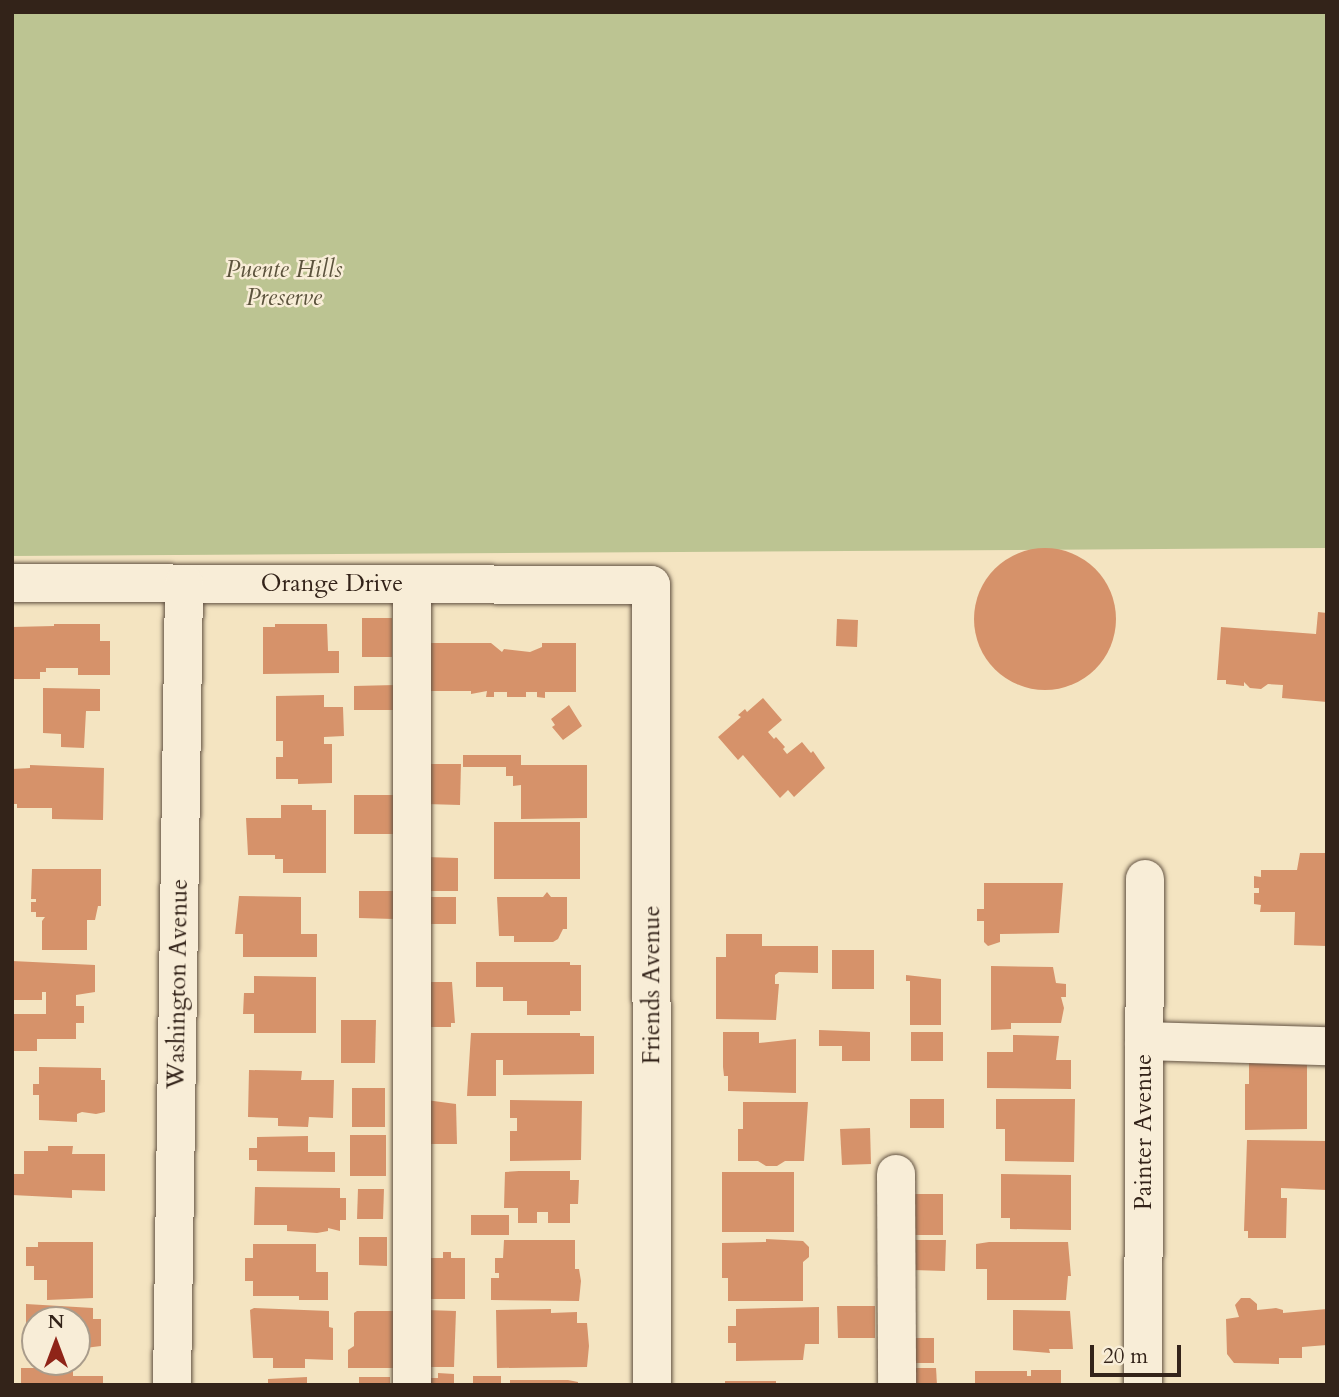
<!DOCTYPE html>
<html>
<head>
<meta charset="utf-8">
<style>
  body { margin:0 }
  #map { position:relative; width:1339px; height:1397px; overflow:hidden; background:#f4e4c1; font-family:Cardo,serif }
  div>[style] { position:absolute }
  [style*='--x'] { left:calc(var(--x)*1px); top:calc(var(--y)*1px); width:calc(var(--w)*1px); rotate:calc(var(--a)*1deg) }
  .green>* { inset:0; background:#bcc492 }
  .building>* { inset:0; background:#d6926a }
  .round { border-radius:50% }
  .roads { filter:drop-shadow(0 0 2px #635343) drop-shadow(0 0 2px #635343) }
  .minor>* { height:38px; margin:-19px; padding:0 19px; transform-origin:19px; border-radius:19px; background:#f8edd7 }
  span { translate:-50% -50%; white-space:nowrap; text-align:center; line-height:1.15; -webkit-text-stroke:5px #f8edd7; paint-order:stroke }
  .park-label { font-size:24px; color:#5c533d; font-style:italic }
  .street-label { font-size:24px; color:#332319 }
  .frame { position:absolute; inset:0; border:14px solid #332319; pointer-events:none }
  .north { position:absolute; left:21px; top:1306px; width:70px; height:70px; box-sizing:border-box; background:#f8edd7; border:2px solid #a99c8b; border-radius:50%; rotate:0deg; font-size:19px; font-weight:700; line-height:28px; text-align:center; color:#332319 }
  .north::after { content:''; display:block; margin:auto; width:24px; height:32px; background:#8f2418; clip-path:polygon(50% 0,100% 100%,50% 72%,0 100%) }
  .scale { position:absolute; left:1090px; top:1345px; width:91px; height:32px; box-sizing:border-box; border:4px solid #332319; border-top:0; padding-left:9px; font-size:21px; line-height:24px; white-space:nowrap; color:#332319; -webkit-text-stroke:5px #f8edd7; paint-order:stroke }
</style>
</head>
<body>
<div id="map">
  <div class="green">
    <div style="clip-path:polygon(12px 12px,1327px 12px,1327px 548px,12px 556px)"></div>
  </div>
  <div class="building">
    <div class="round" style="left:974px;top:548px;width:142px;height:142px"></div>
    <div style="clip-path:polygon(1318px 612px,1327px 613px,1327px 702px,1282px 698px,1283px 685px,1268px 684px,1261px 689px,1250px 688px,1244px 682px,1244px 686px,1226px 684px,1226px 680px,1217px 680px,1221px 627px,1316px 634px)"></div>
    <div style="clip-path:polygon(362px 618px,392px 618px,392px 657px,362px 657px)"></div>
    <div style="clip-path:polygon(837px 619px,858px 620px,857px 647px,836px 646px)"></div>
    <div style="clip-path:polygon(54px 624px,100px 624px,100px 641px,110px 641px,110px 675px,78px 675px,78px 668px,46px 668px,46px 672px,40px 672px,40px 679px,12px 679px,12px 627px,54px 626px)"></div>
    <div style="clip-path:polygon(275px 624px,327px 624px,328px 651px,339px 651px,339px 673px,263px 674px,263px 627px,275px 627px)"></div>
    <div style="clip-path:polygon(431px 643px,491px 643px,502px 652px,504px 649px,530px 652px,542px 647px,542px 643px,576px 643px,576px 692px,545px 692px,545px 698px,537px 697px,537px 692px,526px 692px,526px 697px,507px 697px,507px 692px,494px 692px,494px 697px,486px 697px,487px 691px,471px 694px,471px 691px,430px 691px)"></div>
    <div style="clip-path:polygon(395px 685px,395px 710px,354px 710px,354px 686px)"></div>
    <div style="clip-path:polygon(43px 688px,100px 689px,100px 711px,86px 711px,84px 748px,61px 747px,61px 734px,43px 733px)"></div>
    <div style="clip-path:polygon(324px 695px,324px 707px,343px 707px,344px 736px,324px 737px,324px 744px,332px 744px,332px 783px,298px 784px,298px 779px,276px 779px,276px 757px,283px 757px,283px 741px,276px 741px,276px 696px)"></div>
    <div style="clip-path:polygon(763px 698px,782px 720px,768px 732px,774px 739px,776px 737px,785px 747px,783px 749px,787px 754px,802px 742px,811px 753px,813px 751px,825px 768px,794px 797px,788px 790px,780px 798px,743px 755px,738px 760px,718px 737px,741px 717px,738px 715px,745px 709px,747px 712px)"></div>
    <div style="clip-path:polygon(569px 705px,582px 726px,563px 740px,552px 727px,555px 725px,551px 719px)"></div>
    <div style="clip-path:polygon(463px 755px,521px 755px,521px 765px,587px 765px,587px 818px,521px 819px,521px 785px,513px 786px,513px 776px,506px 776px,506px 767px,463px 767px)"></div>
    <div style="clip-path:polygon(426px 764px,461px 764px,460px 805px,426px 804px)"></div>
    <div style="clip-path:polygon(30px 765px,104px 768px,103px 820px,52px 819px,52px 808px,17px 808px,17px 804px,12px 804px,12px 769px,30px 768px)"></div>
    <div style="clip-path:polygon(354px 795px,396px 795px,396px 834px,354px 834px)"></div>
    <div style="clip-path:polygon(281px 805px,312px 805px,312px 810px,326px 810px,326px 873px,283px 873px,283px 859px,275px 859px,275px 855px,248px 855px,246px 818px,281px 818px)"></div>
    <div style="clip-path:polygon(494px 822px,580px 822px,580px 879px,494px 879px)"></div>
    <div style="clip-path:polygon(1300px 853px,1327px 853px,1327px 946px,1294px 945px,1295px 912px,1260px 912px,1261px 905px,1254px 904px,1254px 893px,1259px 893px,1259px 888px,1254px 888px,1254px 876px,1261px 877px,1261px 870px,1297px 870px)"></div>
    <div style="clip-path:polygon(425px 857px,458px 858px,458px 891px,425px 891px)"></div>
    <div style="clip-path:polygon(32px 869px,101px 869px,101px 906px,98px 906px,95px 920px,87px 920px,87px 950px,42px 950px,42px 921px,45px 917px,36px 917px,36px 912px,31px 912px,31px 902px,36px 902px,36px 899px,31px 899px)"></div>
    <div style="clip-path:polygon(984px 883px,1063px 883px,1059px 933px,1000px 934px,1000px 942px,988px 946px,984px 942px,984px 921px,977px 921px,977px 909px,984px 909px)"></div>
    <div style="clip-path:polygon(359px 891px,394px 891px,394px 919px,359px 918px)"></div>
    <div style="clip-path:polygon(547px 892px,551px 897px,567px 897px,567px 929px,563px 929px,558px 939px,553px 942px,514px 942px,514px 936px,499px 936px,497px 897px,543px 897px)"></div>
    <div style="clip-path:polygon(239px 896px,301px 897px,301px 934px,317px 934px,317px 957px,243px 957px,243px 934px,235px 934px)"></div>
    <div style="clip-path:polygon(428px 897px,456px 897px,456px 924px,428px 924px)"></div>
    <div style="clip-path:polygon(726px 934px,762px 934px,762px 946px,818px 946px,818px 973px,779px 972px,775px 975px,775px 984px,779px 984px,776px 1020px,716px 1019px,716px 957px,726px 957px)"></div>
    <div style="clip-path:polygon(832px 950px,874px 950px,874px 989px,832px 989px)"></div>
    <div style="clip-path:polygon(12px 961px,95px 965px,95px 992px,76px 995px,76px 1006px,84px 1006px,84px 1023px,76px 1023px,76px 1039px,37px 1039px,37px 1051px,12px 1051px,12px 1014px,46px 1014px,46px 992px,42px 992px,42px 1000px,12px 1000px)"></div>
    <div style="clip-path:polygon(476px 962px,570px 962px,570px 965px,581px 965px,581px 1011px,570px 1011px,570px 1015px,527px 1015px,527px 1001px,503px 1001px,503px 987px,476px 987px)"></div>
    <div style="clip-path:polygon(991px 966px,1053px 967px,1056px 983px,1066px 984px,1066px 997px,1061px 997px,1064px 1008px,1061px 1023px,1011px 1023px,1011px 1029px,991px 1030px)"></div>
    <div style="clip-path:polygon(906px 975px,941px 979px,941px 1025px,910px 1025px,910px 981px,906px 981px)"></div>
    <div style="clip-path:polygon(254px 976px,316px 977px,316px 1033px,254px 1033px,254px 1014px,243px 1014px,244px 993px,254px 993px)"></div>
    <div style="clip-path:polygon(424px 982px,452px 982px,455px 1023px,451px 1023px,451px 1027px,424px 1027px)"></div>
    <div style="clip-path:polygon(341px 1020px,376px 1020px,375px 1063px,341px 1063px)"></div>
    <div style="clip-path:polygon(819px 1030px,870px 1032px,870px 1061px,842px 1061px,842px 1046px,819px 1046px)"></div>
    <div style="clip-path:polygon(723px 1032px,759px 1032px,759px 1043px,796px 1039px,796px 1093px,728px 1091px,728px 1076px,724px 1076px,723px 1067px)"></div>
    <div style="clip-path:polygon(911px 1032px,943px 1032px,943px 1061px,911px 1061px)"></div>
    <div style="clip-path:polygon(471px 1033px,580px 1033px,580px 1036px,594px 1036px,594px 1074px,503px 1075px,503px 1060px,496px 1060px,496px 1096px,467px 1096px)"></div>
    <div style="clip-path:polygon(1013px 1035px,1059px 1036px,1056px 1060px,1071px 1060px,1071px 1089px,987px 1088px,987px 1052px,1013px 1052px)"></div>
    <div style="clip-path:polygon(1249px 1058px,1307px 1058px,1307px 1129px,1245px 1130px,1245px 1084px,1249px 1084px)"></div>
    <div style="clip-path:polygon(39px 1067px,101px 1068px,101px 1080px,105px 1080px,105px 1112px,96px 1114px,82px 1112px,77px 1114px,77px 1122px,39px 1120px,39px 1095px,33px 1095px,33px 1084px,39px 1084px)"></div>
    <div style="clip-path:polygon(249px 1070px,302px 1071px,301px 1080px,334px 1080px,333px 1118px,309px 1117px,308px 1127px,278px 1126px,278px 1118px,248px 1117px)"></div>
    <div style="clip-path:polygon(352px 1088px,385px 1088px,385px 1127px,352px 1127px)"></div>
    <div style="clip-path:polygon(910px 1099px,944px 1099px,944px 1128px,910px 1128px)"></div>
    <div style="clip-path:polygon(996px 1099px,1075px 1099px,1074px 1162px,1005px 1161px,1005px 1129px,996px 1129px)"></div>
    <div style="clip-path:polygon(426px 1100px,456px 1104px,457px 1144px,424px 1144px)"></div>
    <div style="clip-path:polygon(510px 1100px,582px 1101px,581px 1160px,510px 1161px,510px 1131px,517px 1131px,517px 1118px,510px 1118px)"></div>
    <div style="clip-path:polygon(743px 1102px,808px 1102px,804px 1161px,785px 1161px,777px 1166px,766px 1166px,758px 1161px,738px 1161px,738px 1129px,743px 1129px)"></div>
    <div style="clip-path:polygon(870px 1128px,871px 1164px,842px 1165px,840px 1129px)"></div>
    <div style="clip-path:polygon(350px 1135px,386px 1135px,386px 1176px,350px 1176px)"></div>
    <div style="clip-path:polygon(308px 1136px,308px 1152px,335px 1152px,335px 1172px,257px 1171px,257px 1160px,249px 1160px,249px 1148px,257px 1148px,257px 1137px)"></div>
    <div style="clip-path:polygon(1247px 1140px,1327px 1141px,1327px 1190px,1281px 1188px,1281px 1198px,1287px 1198px,1286px 1238px,1248px 1238px,1248px 1231px,1244px 1231px)"></div>
    <div style="clip-path:polygon(48px 1146px,73px 1146px,72px 1154px,105px 1154px,105px 1191px,72px 1190px,72px 1198px,12px 1195px,12px 1174px,24px 1174px,24px 1151px,48px 1151px)"></div>
    <div style="clip-path:polygon(519px 1171px,570px 1171px,570px 1180px,579px 1180px,578px 1204px,570px 1204px,570px 1223px,548px 1223px,548px 1212px,537px 1212px,537px 1223px,518px 1223px,518px 1208px,504px 1208px,505px 1172px)"></div>
    <div style="clip-path:polygon(722px 1172px,794px 1172px,794px 1232px,722px 1232px)"></div>
    <div style="clip-path:polygon(1001px 1174px,1071px 1175px,1071px 1230px,1010px 1229px,1010px 1218px,1001px 1218px)"></div>
    <div style="clip-path:polygon(255px 1187px,340px 1188px,340px 1198px,346px 1198px,346px 1220px,340px 1220px,340px 1231px,328px 1228px,328px 1231px,317px 1233px,287px 1231px,287px 1225px,254px 1225px)"></div>
    <div style="clip-path:polygon(358px 1189px,384px 1189px,383px 1219px,357px 1219px)"></div>
    <div style="clip-path:polygon(913px 1194px,943px 1194px,943px 1235px,913px 1235px)"></div>
    <div style="clip-path:polygon(471px 1215px,509px 1215px,509px 1235px,471px 1235px)"></div>
    <div style="clip-path:polygon(359px 1237px,387px 1237px,387px 1266px,359px 1265px)"></div>
    <div style="clip-path:polygon(766px 1239px,803px 1241px,809px 1247px,809px 1257px,803px 1262px,803px 1301px,728px 1301px,728px 1278px,722px 1278px,722px 1243px,766px 1242px)"></div>
    <div style="clip-path:polygon(504px 1240px,575px 1240px,575px 1269px,579px 1269px,581px 1281px,579px 1301px,491px 1300px,491px 1278px,499px 1278px,499px 1273px,495px 1273px,495px 1258px,503px 1258px)"></div>
    <div style="clip-path:polygon(913px 1240px,946px 1240px,945px 1271px,913px 1270px)"></div>
    <div style="clip-path:polygon(38px 1242px,93px 1242px,93px 1298px,47px 1300px,47px 1280px,34px 1280px,34px 1266px,26px 1266px,26px 1247px,38px 1247px)"></div>
    <div style="clip-path:polygon(989px 1242px,1068px 1242px,1071px 1276px,1068px 1276px,1066px 1300px,987px 1300px,987px 1269px,976px 1269px,976px 1244px)"></div>
    <div style="clip-path:polygon(253px 1244px,316px 1244px,316px 1272px,328px 1272px,328px 1300px,299px 1300px,299px 1296px,253px 1296px,253px 1281px,245px 1281px,245px 1258px,253px 1258px)"></div>
    <div style="clip-path:polygon(443px 1252px,451px 1252px,451px 1258px,465px 1258px,465px 1299px,428px 1299px,428px 1258px,443px 1258px)"></div>
    <div style="clip-path:polygon(1241px 1298px,1250px 1298px,1257px 1304px,1257px 1310px,1276px 1308px,1283px 1310px,1283px 1313px,1327px 1309px,1327px 1345px,1302px 1347px,1302px 1358px,1279px 1358px,1279px 1364px,1234px 1363px,1227px 1354px,1226px 1319px,1239px 1317px,1235px 1305px)"></div>
    <div style="clip-path:polygon(26px 1304px,93px 1308px,93px 1319px,101px 1319px,101px 1346px,77px 1349px,77px 1320px,35px 1320px,35px 1346px,26px 1346px)"></div>
    <div style="clip-path:polygon(837px 1306px,875px 1306px,875px 1338px,838px 1338px)"></div>
    <div style="clip-path:polygon(819px 1307px,819px 1344px,805px 1344px,803px 1360px,736px 1361px,736px 1343px,728px 1343px,728px 1326px,736px 1326px,736px 1309px)"></div>
    <div style="clip-path:polygon(254px 1308px,329px 1311px,329px 1327px,333px 1328px,333px 1360px,305px 1359px,305px 1368px,273px 1368px,273px 1358px,253px 1358px,250px 1310px)"></div>
    <div style="clip-path:polygon(551px 1309px,551px 1313px,577px 1312px,577px 1323px,587px 1323px,589px 1346px,587px 1367px,497px 1368px,496px 1310px)"></div>
    <div style="clip-path:polygon(426px 1310px,456px 1311px,454px 1367px,427px 1367px)"></div>
    <div style="clip-path:polygon(1013px 1310px,1070px 1311px,1073px 1349px,1049px 1349px,1050px 1353px,1013px 1350px)"></div>
    <div style="clip-path:polygon(357px 1311px,393px 1311px,393px 1368px,348px 1368px,348px 1350px,354px 1346px,354px 1313px)"></div>
    <div style="clip-path:polygon(906px 1338px,934px 1338px,934px 1363px,907px 1363px)"></div>
    <div style="clip-path:polygon(21px 1368px,73px 1368px,73px 1376px,103px 1376px,103px 1385px,21px 1385px)"></div>
    <div style="clip-path:polygon(909px 1368px,936px 1368px,937px 1385px,909px 1385px)"></div>
    <div style="clip-path:polygon(1031px 1370px,1061px 1370px,1061px 1385px,975px 1385px,975px 1371px,1027px 1371px,1027px 1376px,1031px 1376px)"></div>
    <div style="clip-path:polygon(438px 1373px,454px 1374px,454px 1385px,424px 1385px,424px 1378px,438px 1378px)"></div>
    <div style="clip-path:polygon(473px 1376px,501px 1376px,501px 1385px,473px 1385px)"></div>
    <div style="clip-path:polygon(307px 1377px,307px 1385px,268px 1385px,268px 1379px)"></div>
    <div style="clip-path:polygon(359px 1377px,390px 1377px,390px 1385px,359px 1385px)"></div>
    <div style="clip-path:polygon(510px 1380px,568px 1380px,578px 1382px,578px 1385px,510px 1385px)"></div>
    <div style="clip-path:polygon(725px 1381px,776px 1381px,776px 1385px,725px 1385px)"></div>
  </div>
  <div class="roads">
    <div class="minor">
      <div style="--x:12;--y:583;--w:639;--a:0.18"></div>
      <div style="--x:651;--y:585;--w:800;--a:89.93"></div>
      <div style="--x:412;--y:584;--w:801;--a:90"></div>
      <div style="--x:1144;--y:1041;--w:183;--a:1.6"></div>
      <div style="--x:896;--y:1174;--w:211;--a:89.7"></div>
      <div style="--x:172;--y:1385;--w:801;--a:-89.14"></div>
      <div style="--x:1143;--y:1385;--w:506;--a:-89.77"></div>
    </div>
  </div>
  <div class="park-label">
    <span style="left:284px;top:284px">Puente Hills<br>Preserve</span>
  </div>
  <div class="street-label">
    <span style="left:332px;top:584px">Orange Drive</span>
    <span style="left:178px;top:984px;rotate:-89deg">Washington Avenue</span>
    <span style="left:652px;top:985px;rotate:-90deg">Friends Avenue</span>
    <span style="left:1144px;top:1132px;rotate:-90deg">Painter Avenue</span>
  </div>
  <div class="frame"></div>
  <div class="north">N</div>
  <div class="scale">20 m</div>
</div>
</body>
</html>
